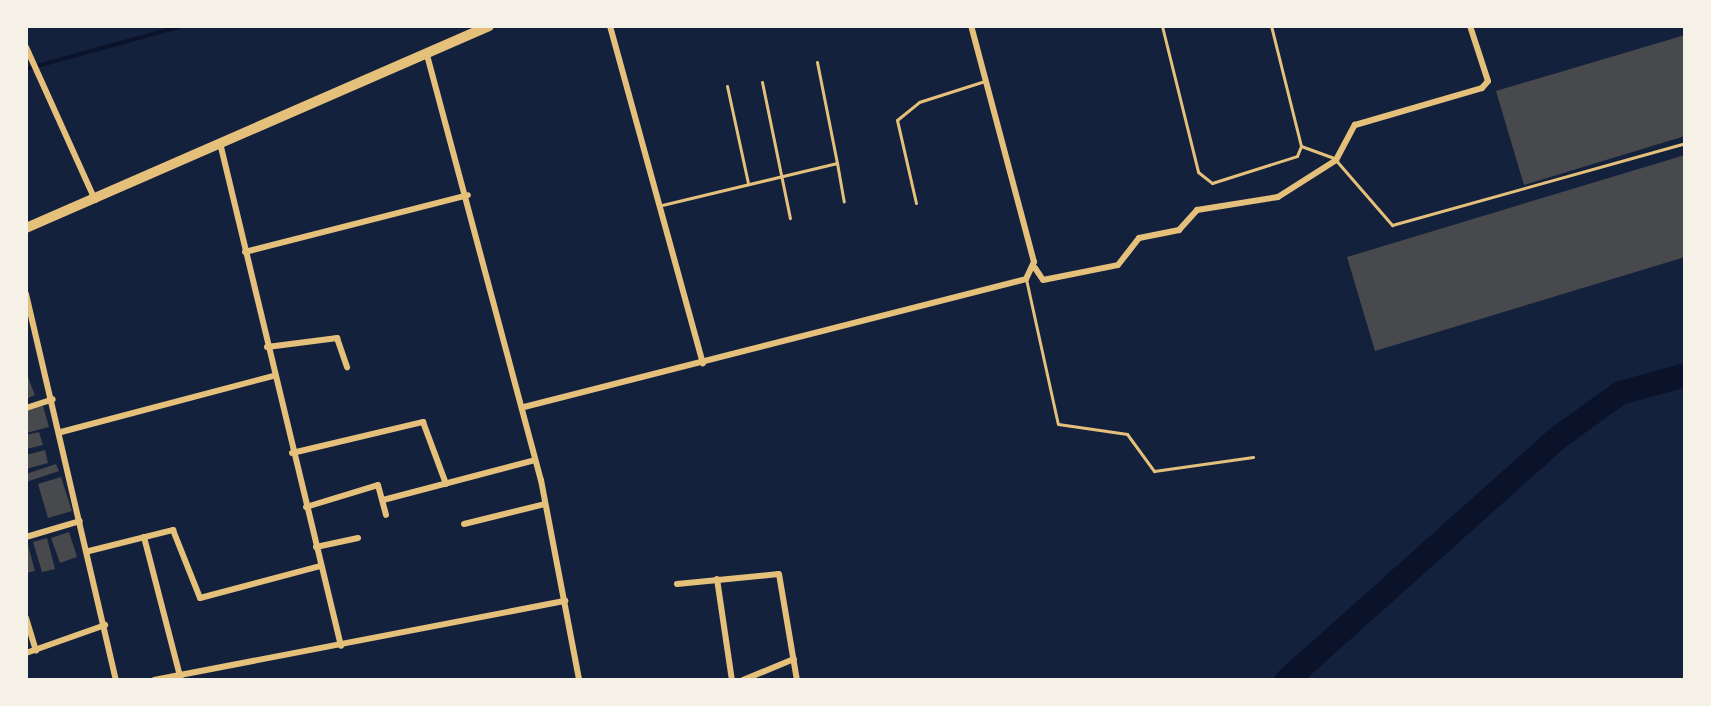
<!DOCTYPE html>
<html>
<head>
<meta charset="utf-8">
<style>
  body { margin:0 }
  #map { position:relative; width:1711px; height:706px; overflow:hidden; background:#14213d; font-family:"PT Sans Narrow",sans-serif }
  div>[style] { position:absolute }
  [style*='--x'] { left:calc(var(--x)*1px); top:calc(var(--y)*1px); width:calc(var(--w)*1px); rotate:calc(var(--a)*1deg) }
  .stream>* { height:4px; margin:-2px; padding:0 2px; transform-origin:2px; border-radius:2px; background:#0b132b }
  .river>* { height:24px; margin:-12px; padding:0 12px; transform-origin:12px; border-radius:12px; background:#0b132b }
  .building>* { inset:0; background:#48494c }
  .service>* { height:3px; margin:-1.5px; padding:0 1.5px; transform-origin:1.5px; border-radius:1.5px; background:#e5c07b }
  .minor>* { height:6px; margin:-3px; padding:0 3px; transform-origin:3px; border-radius:3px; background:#e5c07b }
  .primary>* { height:10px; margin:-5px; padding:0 5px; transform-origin:5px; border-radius:5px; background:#e5c07b }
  span { translate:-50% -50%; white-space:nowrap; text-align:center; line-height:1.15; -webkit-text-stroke:8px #f6f1e7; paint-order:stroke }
  .frame { position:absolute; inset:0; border:28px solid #f6f1e7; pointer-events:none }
</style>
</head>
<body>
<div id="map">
  <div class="stream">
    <div style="--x:26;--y:69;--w:162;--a:-15.4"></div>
  </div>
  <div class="river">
    <div style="--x:1287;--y:680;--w:365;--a:-41.8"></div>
    <div style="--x:1559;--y:437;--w:75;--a:-35.8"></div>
    <div style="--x:1620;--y:393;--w:67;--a:-15.5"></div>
  </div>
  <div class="building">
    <div style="clip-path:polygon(1685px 35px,1685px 136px,1524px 185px,1496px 91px)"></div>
    <div style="clip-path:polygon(1685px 155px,1685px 257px,1375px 351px,1347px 257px)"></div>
    <div style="clip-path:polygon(26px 372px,35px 395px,26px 399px)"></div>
    <div style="clip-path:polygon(43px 406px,49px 427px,26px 433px,26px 410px)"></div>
    <div style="clip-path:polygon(39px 432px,43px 445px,26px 449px,26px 435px)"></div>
    <div style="clip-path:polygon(45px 450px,48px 463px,26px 469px,26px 455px)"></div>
    <div style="clip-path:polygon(56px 464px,59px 471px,26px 482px,26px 474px)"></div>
    <div style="clip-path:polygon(61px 477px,72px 511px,48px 518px,38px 484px)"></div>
    <div style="clip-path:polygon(69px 532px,77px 557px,60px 563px,51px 538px)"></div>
    <div style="clip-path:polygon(26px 538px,35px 571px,26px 573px)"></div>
    <div style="clip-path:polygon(47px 538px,55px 569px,42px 572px,33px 542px)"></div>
  </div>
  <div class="service">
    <div style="--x:1162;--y:26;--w:150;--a:76.1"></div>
    <div style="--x:1198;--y:172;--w:18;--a:38"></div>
    <div style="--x:1212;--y:183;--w:89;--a:-17.6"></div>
    <div style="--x:1297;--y:156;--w:11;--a:-68"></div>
    <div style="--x:1301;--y:146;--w:124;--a:-104"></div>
    <div style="--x:762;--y:82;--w:139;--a:78.4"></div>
    <div style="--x:727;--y:86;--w:99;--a:77.8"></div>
    <div style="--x:1301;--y:146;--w:35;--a:20"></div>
    <div style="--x:1334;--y:158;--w:89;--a:49.1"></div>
    <div style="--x:1392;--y:225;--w:304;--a:-15.6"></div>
    <div style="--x:837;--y:163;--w:39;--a:80"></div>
    <div style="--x:916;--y:203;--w:85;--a:-102.9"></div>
    <div style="--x:897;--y:120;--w:28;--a:-39"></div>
    <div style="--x:919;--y:102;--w:69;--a:-17.7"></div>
    <div style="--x:662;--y:205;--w:180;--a:-13.5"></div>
    <div style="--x:837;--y:163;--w:103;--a:-101.2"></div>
    <div style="--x:1026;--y:279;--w:148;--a:77.6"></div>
    <div style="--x:1058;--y:424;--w:70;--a:8.2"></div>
    <div style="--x:1127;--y:434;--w:46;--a:53.9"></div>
    <div style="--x:1154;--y:471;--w:100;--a:-8"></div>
  </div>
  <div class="minor">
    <div style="--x:610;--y:26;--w:350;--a:74.6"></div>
    <div style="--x:26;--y:47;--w:168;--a:65.7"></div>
    <div style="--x:427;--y:55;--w:440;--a:75"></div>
    <div style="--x:541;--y:480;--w:204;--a:79.2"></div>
    <div style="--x:221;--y:147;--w:513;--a:76.48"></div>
    <div style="--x:245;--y:252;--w:230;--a:-14.3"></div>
    <div style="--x:1035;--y:268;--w:14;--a:56"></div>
    <div style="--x:1043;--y:280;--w:76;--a:-11.3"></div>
    <div style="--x:1118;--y:265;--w:34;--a:-52"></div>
    <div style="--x:1139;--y:238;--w:41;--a:-11.3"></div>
    <div style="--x:1179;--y:230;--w:27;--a:-48"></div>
    <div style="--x:1197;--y:210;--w:82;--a:-9.1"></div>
    <div style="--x:1278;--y:197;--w:69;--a:-32.5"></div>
    <div style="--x:1336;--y:160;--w:40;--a:-62"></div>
    <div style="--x:1355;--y:125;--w:132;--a:-16.2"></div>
    <div style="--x:1482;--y:88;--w:9;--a:-49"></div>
    <div style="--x:1488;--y:81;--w:58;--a:-108.1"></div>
    <div style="--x:26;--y:294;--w:396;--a:76.9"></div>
    <div style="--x:267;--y:347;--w:71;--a:-7.3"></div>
    <div style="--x:337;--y:338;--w:31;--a:71"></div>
    <div style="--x:524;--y:407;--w:518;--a:-14.3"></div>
    <div style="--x:1026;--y:279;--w:19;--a:-65"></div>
    <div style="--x:1034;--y:262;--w:244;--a:-104.9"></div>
    <div style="--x:26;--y:408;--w:28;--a:-18"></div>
    <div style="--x:61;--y:432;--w:219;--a:-14.8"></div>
    <div style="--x:292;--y:453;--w:135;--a:-13.3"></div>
    <div style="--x:423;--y:422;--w:66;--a:69.6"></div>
    <div style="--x:383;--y:500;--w:157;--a:-14.7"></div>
    <div style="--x:306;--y:507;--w:75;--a:-17"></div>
    <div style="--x:378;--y:485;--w:31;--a:75"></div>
    <div style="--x:464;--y:524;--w:83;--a:-13.9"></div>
    <div style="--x:26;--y:537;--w:56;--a:-16.5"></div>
    <div style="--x:144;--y:537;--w:148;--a:75.5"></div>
    <div style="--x:316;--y:547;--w:43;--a:-12.1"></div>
    <div style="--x:89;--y:551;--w:87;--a:-14"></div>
    <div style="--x:173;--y:530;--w:73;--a:68.3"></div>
    <div style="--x:200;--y:598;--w:124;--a:-14.9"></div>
    <div style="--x:717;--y:579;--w:102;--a:81.6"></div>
    <div style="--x:677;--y:584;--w:102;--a:-5.6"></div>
    <div style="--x:779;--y:574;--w:108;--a:80.4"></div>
    <div style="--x:26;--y:618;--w:34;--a:73"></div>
    <div style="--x:26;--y:653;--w:84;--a:-19.5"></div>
    <div style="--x:154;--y:680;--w:419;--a:-10.9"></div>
    <div style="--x:743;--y:680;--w:55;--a:-22.4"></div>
  </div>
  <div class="primary">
    <div style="--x:26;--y:228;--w:505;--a:-23.57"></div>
  </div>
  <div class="frame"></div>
</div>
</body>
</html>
